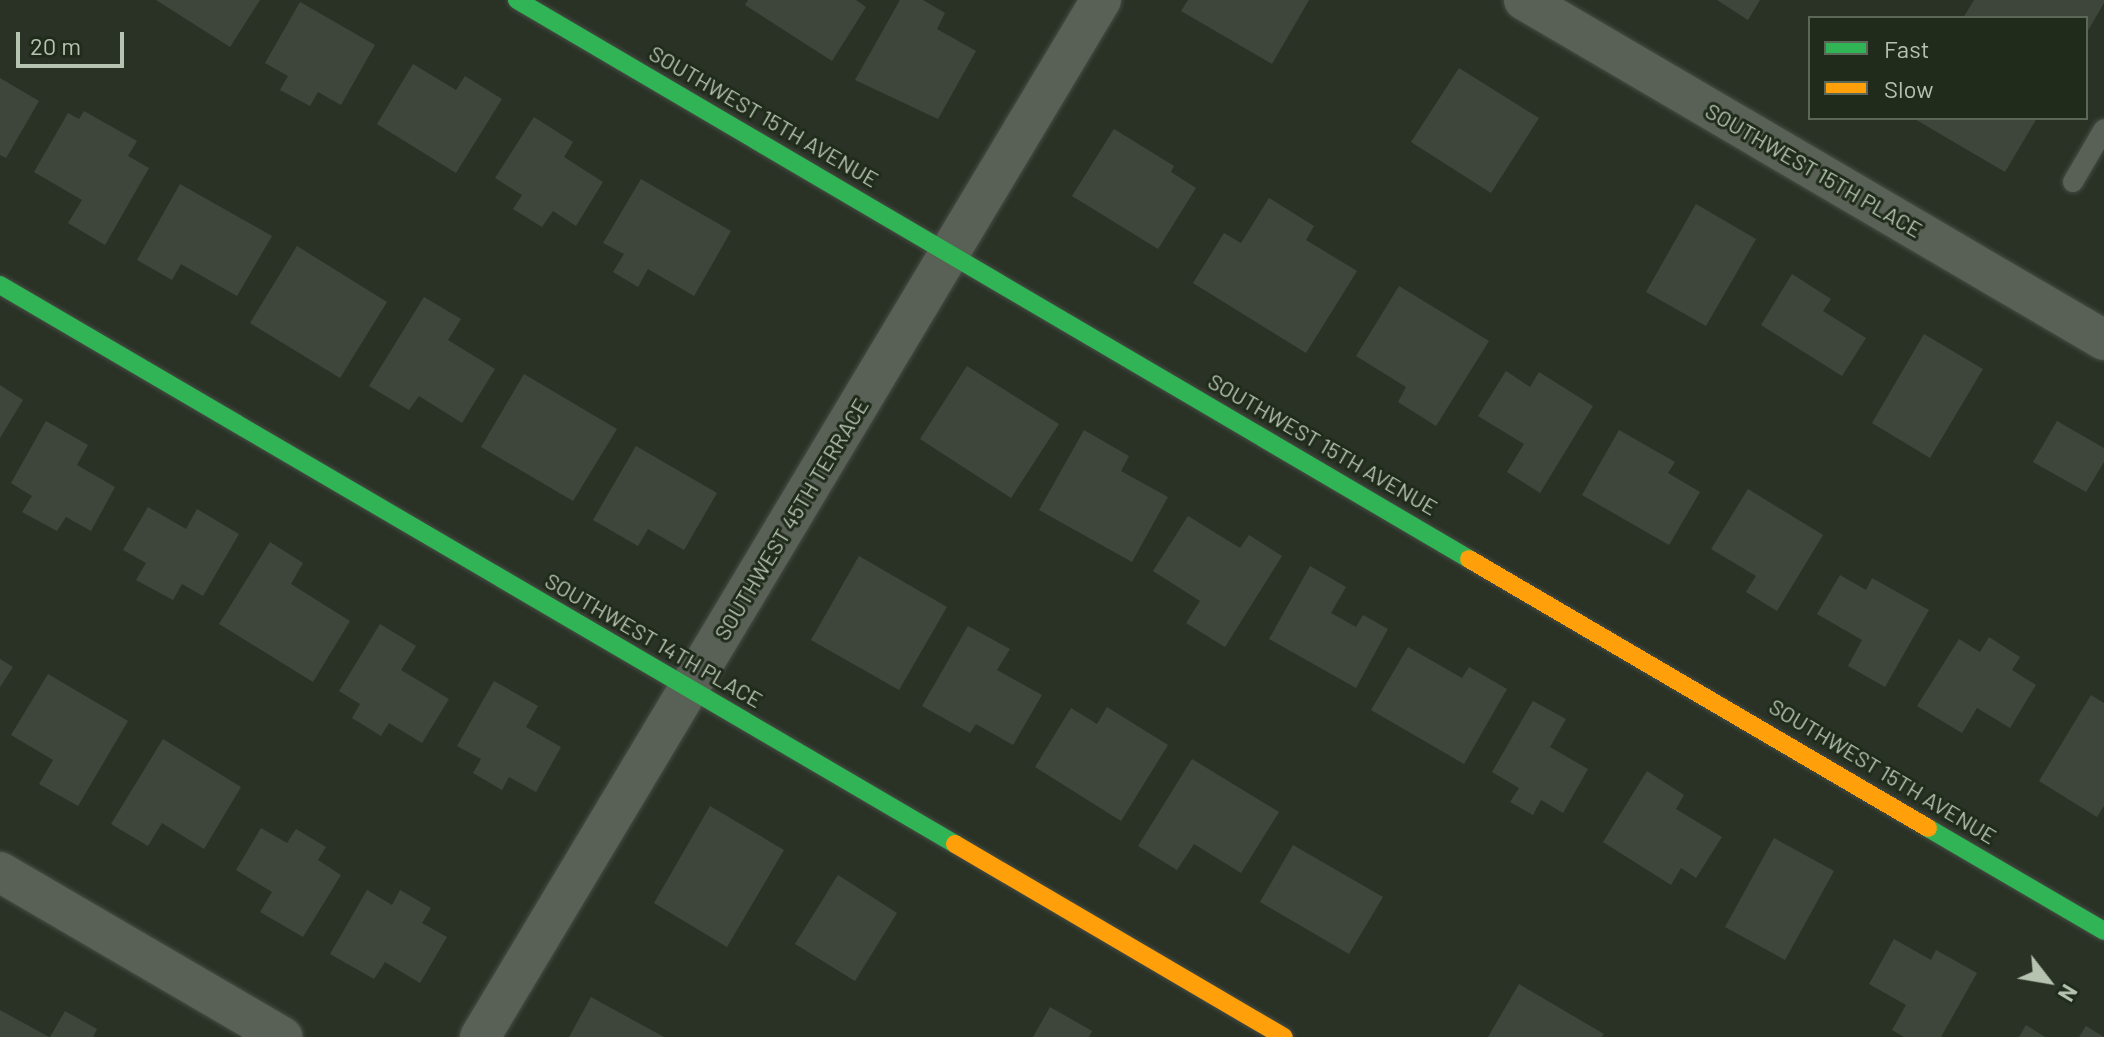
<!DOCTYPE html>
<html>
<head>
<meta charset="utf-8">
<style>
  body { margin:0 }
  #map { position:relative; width:2104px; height:1037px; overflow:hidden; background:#2a3226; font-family:Barlow,sans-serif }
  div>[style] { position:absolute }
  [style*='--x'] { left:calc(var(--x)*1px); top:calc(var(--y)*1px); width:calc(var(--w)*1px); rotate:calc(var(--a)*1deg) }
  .building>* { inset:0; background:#3e463b }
  .roads { filter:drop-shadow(0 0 2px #464c44) drop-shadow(0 0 2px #464c44) }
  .lane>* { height:20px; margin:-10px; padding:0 10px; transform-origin:10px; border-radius:10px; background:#596056 }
  .street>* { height:40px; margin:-20px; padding:0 20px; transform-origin:20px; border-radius:20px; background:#596056 }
  .fast>* { height:18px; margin:-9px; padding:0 9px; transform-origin:9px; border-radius:9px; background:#30b455 }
  .slow>* { height:18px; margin:-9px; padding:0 9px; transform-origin:9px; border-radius:9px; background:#ff9f0a }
  span { translate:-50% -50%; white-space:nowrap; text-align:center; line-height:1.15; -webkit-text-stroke:6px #202b1b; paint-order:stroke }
  .street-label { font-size:22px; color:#b5c3b0 }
  .legend { position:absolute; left:1808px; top:16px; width:280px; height:104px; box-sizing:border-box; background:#202b1b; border:2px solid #5c6857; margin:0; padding:10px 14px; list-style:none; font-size:24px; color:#b5c3b0 }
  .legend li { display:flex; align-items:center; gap:16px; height:40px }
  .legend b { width:40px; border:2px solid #5c6857 }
  .north { position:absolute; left:2008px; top:941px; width:80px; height:80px; -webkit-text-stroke:6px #202b1b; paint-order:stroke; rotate:121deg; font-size:22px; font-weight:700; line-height:32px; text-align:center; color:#b5c3b0 }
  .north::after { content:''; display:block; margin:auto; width:28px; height:36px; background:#b5c3b0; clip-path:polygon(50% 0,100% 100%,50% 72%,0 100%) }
  .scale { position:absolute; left:16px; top:32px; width:108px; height:36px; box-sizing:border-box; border:4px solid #b5c3b0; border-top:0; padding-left:10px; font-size:24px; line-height:28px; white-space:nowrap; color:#b5c3b0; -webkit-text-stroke:6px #202b1b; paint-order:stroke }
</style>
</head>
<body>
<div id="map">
  <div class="building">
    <div style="clip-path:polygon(156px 0,260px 0,230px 47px)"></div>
    <div style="clip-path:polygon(748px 0,856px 0,866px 7px,832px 61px,745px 5px)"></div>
    <div style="clip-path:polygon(900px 0,923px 0,945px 13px,937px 29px,976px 51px,938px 119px,855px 80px)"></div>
    <div style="clip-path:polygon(1188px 0,1309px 0,1272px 64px,1181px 11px)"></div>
    <div style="clip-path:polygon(1717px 0,1760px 0,1748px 20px)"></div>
    <div style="clip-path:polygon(1974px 0,2104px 0,2104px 3px,2086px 34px,2086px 18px,1963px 18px)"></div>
    <div style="clip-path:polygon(300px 2px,375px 45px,341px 105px,318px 92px,310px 106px,280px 90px,288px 76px,265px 63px)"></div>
    <div style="clip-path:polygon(413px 64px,456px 90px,465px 76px,502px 99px,456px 173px,377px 124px)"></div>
    <div style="clip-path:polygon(1459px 68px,1539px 118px,1491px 193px,1411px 142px)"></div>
    <div style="clip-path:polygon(0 78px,39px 101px,6px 158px,0 155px)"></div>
    <div style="clip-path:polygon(84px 111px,137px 141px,128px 156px,149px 168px,105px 245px,68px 223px,82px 200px,34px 172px,68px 113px,79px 119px)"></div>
    <div style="clip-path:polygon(534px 117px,573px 142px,564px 157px,603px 182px,576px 226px,553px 211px,542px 227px,513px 209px,522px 195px,495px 178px)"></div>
    <div style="clip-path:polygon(1913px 118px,2037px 118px,2005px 172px)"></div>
    <div style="clip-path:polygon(1114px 129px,1174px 166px,1171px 172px,1196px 188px,1158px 249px,1072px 196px)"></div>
    <div style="clip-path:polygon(641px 179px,731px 231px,694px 296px,648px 269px,638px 287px,613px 272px,624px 254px,603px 243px)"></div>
    <div style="clip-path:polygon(180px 184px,272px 236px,237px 296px,181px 264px,172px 280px,137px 260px)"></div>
    <div style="clip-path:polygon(1269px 198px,1314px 226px,1306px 240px,1357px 271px,1306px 353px,1193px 283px,1224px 233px,1241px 243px)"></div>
    <div style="clip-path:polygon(1696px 204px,1756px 239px,1706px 326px,1646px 292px)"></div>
    <div style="clip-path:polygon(297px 246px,387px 302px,340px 378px,250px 323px)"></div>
    <div style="clip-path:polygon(1792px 274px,1831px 299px,1823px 311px,1866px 338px,1842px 376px,1761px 325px)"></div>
    <div style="clip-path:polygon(1399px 286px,1489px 341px,1436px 426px,1398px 402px,1406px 387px,1356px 356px)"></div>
    <div style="clip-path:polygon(424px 297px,461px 319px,448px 340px,495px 369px,462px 423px,419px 396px,409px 410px,369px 386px)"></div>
    <div style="clip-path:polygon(1924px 334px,1983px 369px,1930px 458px,1872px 423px)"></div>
    <div style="clip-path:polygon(967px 366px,1059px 424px,1011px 498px,920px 439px)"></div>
    <div style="clip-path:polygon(1506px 371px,1530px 387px,1539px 372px,1593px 406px,1540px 493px,1507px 472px,1524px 444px,1478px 416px)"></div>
    <div style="clip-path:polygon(524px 374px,617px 429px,573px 501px,481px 447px)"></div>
    <div style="clip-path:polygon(0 385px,23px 400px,0 438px)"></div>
    <div style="clip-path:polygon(46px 421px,88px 445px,77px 465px,115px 487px,91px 531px,66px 517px,57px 531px,22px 512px,32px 496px,11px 483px)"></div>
    <div style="clip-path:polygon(2057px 421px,2104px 448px,2104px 462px,2086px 492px,2033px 462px)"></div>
    <div style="clip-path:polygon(1084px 430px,1129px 456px,1121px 471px,1168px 497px,1132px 562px,1039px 510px)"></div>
    <div style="clip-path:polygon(1619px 430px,1675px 462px,1668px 473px,1700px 492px,1669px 545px,1582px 495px)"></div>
    <div style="clip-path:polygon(636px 446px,717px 493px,684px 550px,648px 529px,638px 546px,593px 520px)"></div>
    <div style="clip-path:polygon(1748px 489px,1823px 535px,1777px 611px,1746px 592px,1756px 576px,1711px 549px)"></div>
    <div style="clip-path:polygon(148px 507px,186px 529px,197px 509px,239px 534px,203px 596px,182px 584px,173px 600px,136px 580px,146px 563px,123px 550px)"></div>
    <div style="clip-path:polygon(1188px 516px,1240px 548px,1249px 535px,1282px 556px,1225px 647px,1186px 623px,1200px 601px,1153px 571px)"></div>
    <div style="clip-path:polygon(270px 542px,303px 563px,291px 584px,350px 621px,313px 682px,219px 624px)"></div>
    <div style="clip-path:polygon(859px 556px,947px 607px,899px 690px,811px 640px)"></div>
    <div style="clip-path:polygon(1310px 566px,1346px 587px,1331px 613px,1356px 627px,1363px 615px,1388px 629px,1356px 688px,1269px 639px)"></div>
    <div style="clip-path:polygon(1840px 575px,1866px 590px,1872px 578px,1929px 610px,1885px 687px,1848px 666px,1862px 640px,1817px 614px)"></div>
    <div style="clip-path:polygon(380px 624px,416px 646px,401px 670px,449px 699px,422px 743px,389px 723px,381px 736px,352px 718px,360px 704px,339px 691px)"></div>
    <div style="clip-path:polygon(968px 626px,1010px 649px,997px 670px,1042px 695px,1013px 745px,976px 724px,970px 733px,922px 706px)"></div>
    <div style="clip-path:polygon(1989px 637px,2020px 657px,2012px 670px,2036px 685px,2010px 728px,1977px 708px,1962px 733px,1917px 706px,1959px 639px,1980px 652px)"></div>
    <div style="clip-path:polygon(1408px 647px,1462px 678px,1469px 667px,1507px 689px,1464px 764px,1371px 710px)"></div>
    <div style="clip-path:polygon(0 659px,13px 667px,0 687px)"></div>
    <div style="clip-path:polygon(48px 674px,128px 721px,78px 806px,39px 784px,53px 760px,11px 735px)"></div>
    <div style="clip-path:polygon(494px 681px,538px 706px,526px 727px,561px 747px,536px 792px,509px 777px,502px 790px,473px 773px,481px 759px,457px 746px)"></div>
    <div style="clip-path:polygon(2091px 695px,2104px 703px,2104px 806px,2097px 817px,2039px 781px)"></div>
    <div style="clip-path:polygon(1533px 701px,1566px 719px,1550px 747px,1588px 769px,1563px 813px,1541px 800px,1533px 815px,1510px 802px,1519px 788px,1492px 772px)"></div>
    <div style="clip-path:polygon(1107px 707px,1168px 745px,1121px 821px,1035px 767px,1071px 708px,1097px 724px)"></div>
    <div style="clip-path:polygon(163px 739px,241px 787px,204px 849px,162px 823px,148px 846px,111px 824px)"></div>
    <div style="clip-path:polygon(1192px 759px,1279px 812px,1241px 873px,1194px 844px,1177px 870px,1138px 846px)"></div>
    <div style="clip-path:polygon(1647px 771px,1684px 795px,1676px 809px,1722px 837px,1696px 878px,1681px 868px,1671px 885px,1603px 842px)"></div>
    <div style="clip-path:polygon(710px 806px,784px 850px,727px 947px,654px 903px)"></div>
    <div style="clip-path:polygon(261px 828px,287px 843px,296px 829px,326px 847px,318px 860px,341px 875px,303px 937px,260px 912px,272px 892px,236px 870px)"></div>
    <div style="clip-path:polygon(1774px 838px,1834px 871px,1785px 960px,1725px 927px)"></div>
    <div style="clip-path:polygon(1293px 845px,1383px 897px,1349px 954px,1260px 902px)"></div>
    <div style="clip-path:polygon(838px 875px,897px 913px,855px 981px,795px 944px)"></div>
    <div style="clip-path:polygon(367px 890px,392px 905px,400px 890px,431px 908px,422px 923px,447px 937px,420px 983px,385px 962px,374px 979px,330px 954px)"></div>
    <div style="clip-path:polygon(1894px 939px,1931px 960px,1936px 950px,1977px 973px,1941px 1037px,1904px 1037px,1892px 1030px,1906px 1005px,1869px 984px)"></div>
    <div style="clip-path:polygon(1519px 984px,1604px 1034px,1602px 1037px,1488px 1037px)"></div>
    <div style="clip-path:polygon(591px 997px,664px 1037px,569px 1037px)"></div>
    <div style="clip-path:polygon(1050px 1007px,1092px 1031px,1089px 1037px,1033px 1037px)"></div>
    <div style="clip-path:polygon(0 1010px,49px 1037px,0 1037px)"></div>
    <div style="clip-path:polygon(65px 1011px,97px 1029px,93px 1037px,50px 1037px)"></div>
    <div style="clip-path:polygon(2026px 1025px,2045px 1037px,2019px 1037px)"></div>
    <div style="clip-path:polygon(2086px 1026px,2104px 1037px,2079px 1037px)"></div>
  </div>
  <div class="roads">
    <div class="lane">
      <div style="--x:2073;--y:182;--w:61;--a:-59.7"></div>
    </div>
    <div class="street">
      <div style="--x:1524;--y:0;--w:672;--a:30.38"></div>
      <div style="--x:0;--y:872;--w:327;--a:30.3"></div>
      <div style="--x:480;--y:1037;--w:1209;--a:-59.09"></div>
    </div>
    <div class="fast">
      <div style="--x:517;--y:0;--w:1104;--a:30.42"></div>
      <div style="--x:0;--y:285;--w:1107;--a:30.34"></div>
      <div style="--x:1928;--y:828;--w:204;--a:30.3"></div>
    </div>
    <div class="slow">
      <div style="--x:1469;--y:559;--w:532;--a:30.37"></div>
      <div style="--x:955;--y:844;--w:381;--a:30.4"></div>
    </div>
  </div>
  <div class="street-label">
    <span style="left:764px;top:116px;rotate:30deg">SOUTHWEST 15TH AVENUE</span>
    <span style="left:1814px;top:170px;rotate:30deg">SOUTHWEST 15TH PLACE</span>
    <span style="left:1323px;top:444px;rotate:30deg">SOUTHWEST 15TH AVENUE</span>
    <span style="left:791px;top:519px;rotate:-59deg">SOUTHWEST 45TH TERRACE</span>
    <span style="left:654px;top:640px;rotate:30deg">SOUTHWEST 14TH PLACE</span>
    <span style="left:1883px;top:771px;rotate:31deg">SOUTHWEST 15TH AVENUE</span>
  </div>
  <ul class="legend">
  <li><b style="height:10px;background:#30b455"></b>Fast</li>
  <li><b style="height:10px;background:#ff9f0a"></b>Slow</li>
  </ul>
  <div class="north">N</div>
  <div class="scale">20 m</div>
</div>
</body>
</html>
